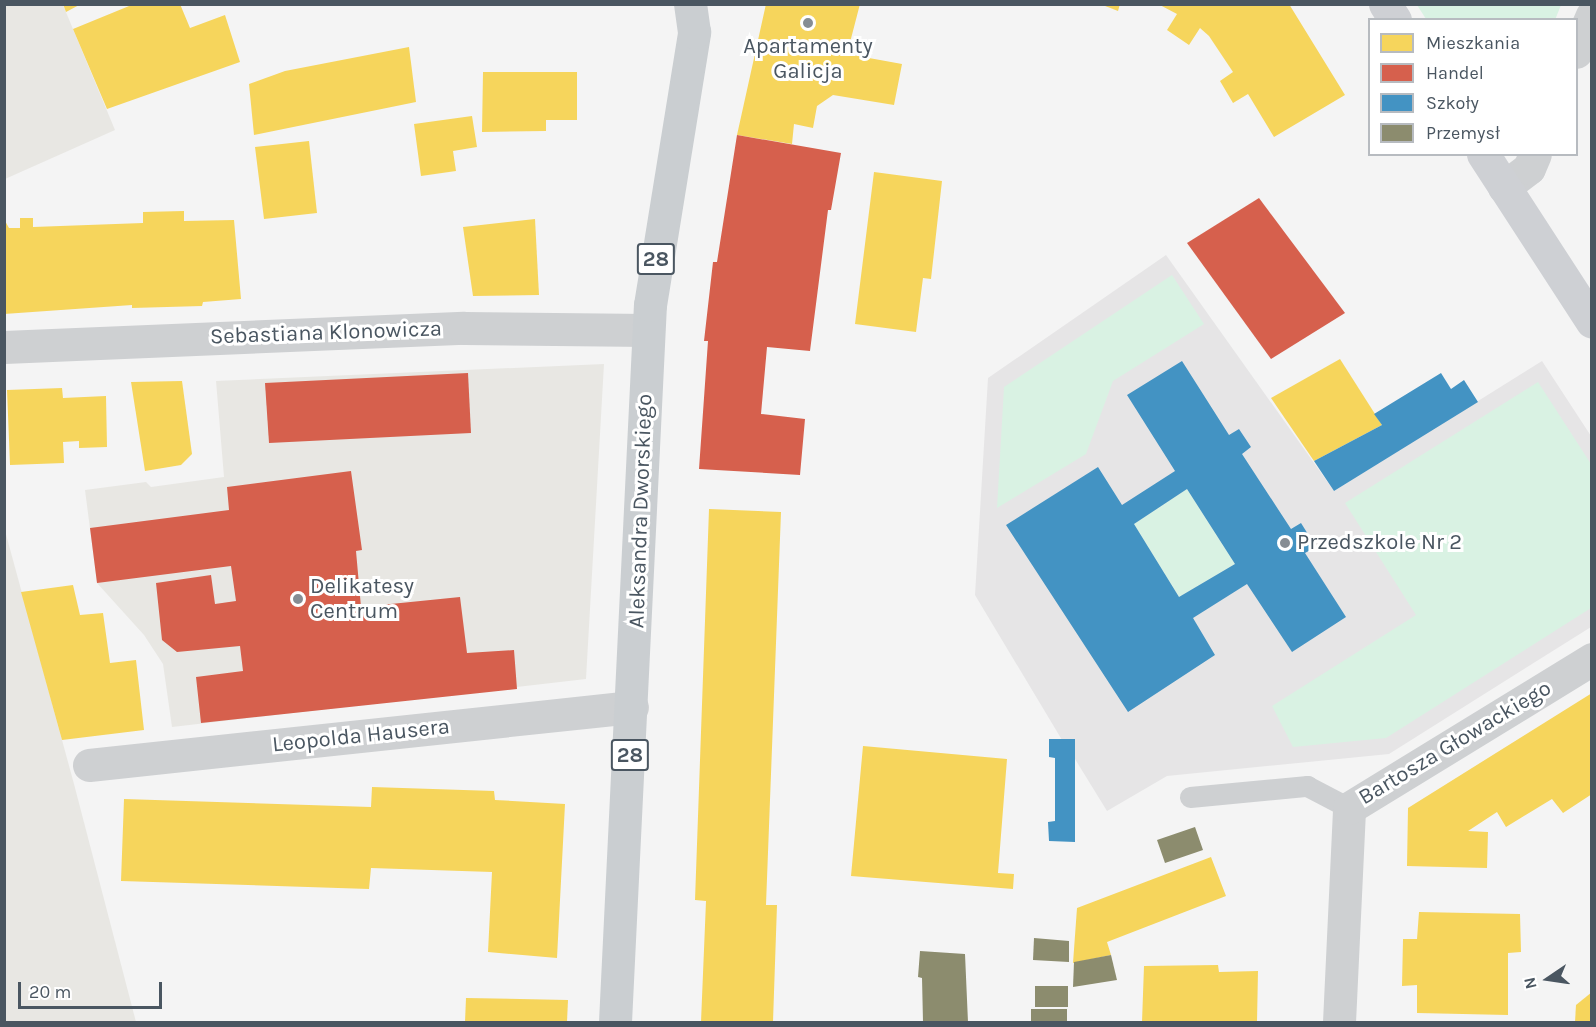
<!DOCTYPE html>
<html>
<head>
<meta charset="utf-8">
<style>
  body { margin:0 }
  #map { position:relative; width:1596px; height:1027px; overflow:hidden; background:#f4f4f4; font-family:Karla,sans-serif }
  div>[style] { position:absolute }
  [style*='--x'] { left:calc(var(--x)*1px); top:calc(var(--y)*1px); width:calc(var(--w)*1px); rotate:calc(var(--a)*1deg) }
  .commercial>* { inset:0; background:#e8e7e3 }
  .education>* { inset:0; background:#e6e5e6 }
  .green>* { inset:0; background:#d9f2e3 }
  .homes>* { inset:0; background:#f6d55c }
  .shops>* { inset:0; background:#d6604d }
  .schools>* { inset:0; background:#4393c3 }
  .industry>* { inset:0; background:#8c8c6e }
  .lane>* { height:21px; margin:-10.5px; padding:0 10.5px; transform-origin:10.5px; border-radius:10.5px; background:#ced0d2 }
  .street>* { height:33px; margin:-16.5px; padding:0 16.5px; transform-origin:16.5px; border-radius:16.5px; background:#ced0d2 }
  .secondary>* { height:33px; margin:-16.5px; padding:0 16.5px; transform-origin:16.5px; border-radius:16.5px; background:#ced0d4 }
  .primary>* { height:33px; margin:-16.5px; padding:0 16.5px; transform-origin:16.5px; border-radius:16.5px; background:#caced1 }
  .dots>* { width:16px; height:16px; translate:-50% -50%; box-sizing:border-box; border:3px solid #fff; border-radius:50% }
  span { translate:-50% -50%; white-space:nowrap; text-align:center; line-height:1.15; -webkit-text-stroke:6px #fff; paint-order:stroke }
  .shield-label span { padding:2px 4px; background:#fff; border:2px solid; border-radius:4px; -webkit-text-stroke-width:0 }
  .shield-label { font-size:21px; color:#4a5661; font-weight:700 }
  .poi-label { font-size:22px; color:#4a5661 }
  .left { translate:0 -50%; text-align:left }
  .street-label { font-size:22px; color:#4a5661 }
  .frame { position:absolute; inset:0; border:6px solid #4a5661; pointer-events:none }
  .legend { position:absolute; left:1368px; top:18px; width:210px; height:138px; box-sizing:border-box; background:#fff; border:2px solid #b7bbc0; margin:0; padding:8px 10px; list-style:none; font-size:18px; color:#4a5661 }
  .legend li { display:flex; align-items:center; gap:12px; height:30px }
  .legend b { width:30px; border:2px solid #b7bbc0 }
  .north { position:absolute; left:1518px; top:949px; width:60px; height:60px; -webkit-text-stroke:4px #fff; paint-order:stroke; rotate:257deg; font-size:16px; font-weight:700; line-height:24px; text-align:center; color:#4a5661 }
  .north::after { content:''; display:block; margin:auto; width:21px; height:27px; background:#4a5661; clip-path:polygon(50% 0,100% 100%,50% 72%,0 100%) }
  .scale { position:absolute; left:18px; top:982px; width:144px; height:27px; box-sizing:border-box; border:3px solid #4a5661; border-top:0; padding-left:8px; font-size:18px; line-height:21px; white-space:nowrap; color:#4a5661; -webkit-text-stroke:4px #fff; paint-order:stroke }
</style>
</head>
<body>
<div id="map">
  <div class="commercial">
    <div style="clip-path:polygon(5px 5px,63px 5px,115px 130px,5px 179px)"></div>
    <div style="clip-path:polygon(604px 364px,586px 679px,172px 727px,163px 664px,144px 635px,97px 583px,85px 490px,146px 482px,151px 487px,224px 477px,216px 381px)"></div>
    <div style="clip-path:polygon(4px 527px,74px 784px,136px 1022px,5px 1022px)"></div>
  </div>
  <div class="education">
    <div style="clip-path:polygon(1166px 255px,1334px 491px,1542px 361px,1591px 436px,1591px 627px,1389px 754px,1167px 776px,1107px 811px,1075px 759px,1075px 739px,1062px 740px,975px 595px,988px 378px)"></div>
  </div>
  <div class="green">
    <div style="clip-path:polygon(1417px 5px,1561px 5px,1555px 20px,1426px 19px)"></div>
    <div style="clip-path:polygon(1172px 275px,1204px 324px,1113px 381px,1086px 454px,997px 508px,1004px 387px)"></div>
    <div style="clip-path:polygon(1538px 382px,1591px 464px,1591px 608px,1386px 738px,1293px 747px,1272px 706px,1416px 615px,1345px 503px)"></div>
    <div style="clip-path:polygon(1187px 489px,1235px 564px,1179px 597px,1134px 524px)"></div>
  </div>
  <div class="homes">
    <div style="clip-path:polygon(63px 4px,81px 4px,66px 12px)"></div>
    <div style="clip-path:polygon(134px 4px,180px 4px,190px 28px,225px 15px,240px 62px,107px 109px,73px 29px)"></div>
    <div style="clip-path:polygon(766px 4px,860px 4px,847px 54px,902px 64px,894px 105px,833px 95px,817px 106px,813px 128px,794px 124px,792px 144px,737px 135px)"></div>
    <div style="clip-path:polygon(1100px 4px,1120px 4px,1118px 11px)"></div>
    <div style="clip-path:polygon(1158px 4px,1289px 4px,1345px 95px,1274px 137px,1248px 94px,1233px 103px,1220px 81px,1233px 72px,1209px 36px,1200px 28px,1189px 45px,1167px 30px,1177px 14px)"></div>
    <div style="clip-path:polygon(409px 47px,416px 102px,254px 135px,249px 84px,285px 71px)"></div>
    <div style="clip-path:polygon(483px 72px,577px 72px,577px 120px,546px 120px,546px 131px,482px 132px)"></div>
    <div style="clip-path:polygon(472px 116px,477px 147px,453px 151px,456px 171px,421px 176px,414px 124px)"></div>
    <div style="clip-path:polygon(309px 141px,317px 213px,264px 219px,255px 147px)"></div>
    <div style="clip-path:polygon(874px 172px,942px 181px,931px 279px,923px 278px,916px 332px,855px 324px)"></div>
    <div style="clip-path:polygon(184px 211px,184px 221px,234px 220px,241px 299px,203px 302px,202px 306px,132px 308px,132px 305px,4px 314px,4px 219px,9px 228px,20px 228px,20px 218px,33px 218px,33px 227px,143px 223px,143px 212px)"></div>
    <div style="clip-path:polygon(535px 219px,539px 295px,473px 296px,463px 227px)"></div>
    <div style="clip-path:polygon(1340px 359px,1382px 425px,1314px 461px,1271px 398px)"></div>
    <div style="clip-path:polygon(182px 381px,192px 454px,181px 465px,145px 471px,131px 382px)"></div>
    <div style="clip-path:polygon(62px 388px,63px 398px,106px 396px,107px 447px,79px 448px,79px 441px,63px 442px,64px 463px,10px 465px,7px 390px)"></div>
    <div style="clip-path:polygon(709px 509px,781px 512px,766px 905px,777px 905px,773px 1022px,701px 1022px,706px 901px,695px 900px)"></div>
    <div style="clip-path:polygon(73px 585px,80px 615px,103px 613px,110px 663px,136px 660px,144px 730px,62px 740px,21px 592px)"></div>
    <div style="clip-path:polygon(1592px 693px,1592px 794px,1563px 813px,1552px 799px,1506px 827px,1497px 812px,1468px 831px,1488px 832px,1487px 868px,1407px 866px,1408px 808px)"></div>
    <div style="clip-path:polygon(863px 746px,1007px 759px,998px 873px,1014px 874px,1013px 889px,851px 876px)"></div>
    <div style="clip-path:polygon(372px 787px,494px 791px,495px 800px,565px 804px,557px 958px,488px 952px,492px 872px,371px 868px,369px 889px,121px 881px,124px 799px,371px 807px)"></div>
    <div style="clip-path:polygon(1211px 857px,1226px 896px,1107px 942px,1111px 955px,1073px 963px,1077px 908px)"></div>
    <div style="clip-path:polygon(1419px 912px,1520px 914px,1521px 952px,1508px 953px,1508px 1015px,1417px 1013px,1417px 985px,1402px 986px,1403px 939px,1417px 939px)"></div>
    <div style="clip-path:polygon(1218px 965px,1219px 972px,1258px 971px,1257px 1022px,1142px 1022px,1144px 966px)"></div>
    <div style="clip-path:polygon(1592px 992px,1592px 1022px,1575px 1022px,1576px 1005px)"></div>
    <div style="clip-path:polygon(466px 998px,568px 1000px,567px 1022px,465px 1022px)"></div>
  </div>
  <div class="shops">
    <div style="clip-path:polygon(737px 135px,841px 153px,831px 210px,828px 210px,810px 351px,767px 347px,761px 414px,805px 419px,800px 475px,699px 469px,708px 341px,704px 341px,713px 262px,717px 262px)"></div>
    <div style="clip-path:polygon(1259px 198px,1345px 313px,1271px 359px,1187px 243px)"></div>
    <div style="clip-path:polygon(468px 373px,471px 433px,269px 443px,265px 383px)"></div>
    <div style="clip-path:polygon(351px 471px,362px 550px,356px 551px,361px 607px,460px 597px,467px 653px,514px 650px,517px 689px,201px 723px,196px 677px,243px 671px,240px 646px,177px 652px,162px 640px,156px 583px,211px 575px,215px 604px,236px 601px,231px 566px,97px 583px,90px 528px,229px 510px,227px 487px)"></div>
  </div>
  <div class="schools">
    <div style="clip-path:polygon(evenodd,1182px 361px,1229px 435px,1239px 429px,1251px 447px,1242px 454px,1291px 529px,1301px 523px,1316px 547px,1305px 553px,1346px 617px,1292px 652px,1247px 584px,1193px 618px,1215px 655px,1128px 712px,1006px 525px,1098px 467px,1122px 505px,1175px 471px,1127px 395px,1182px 361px,1187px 489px,1235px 564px,1179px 597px,1134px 524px,1187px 489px)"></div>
    <div style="clip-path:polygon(1441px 373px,1451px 389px,1464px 380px,1478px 402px,1334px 491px,1314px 461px,1382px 425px,1374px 414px)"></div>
    <div style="clip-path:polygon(1049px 739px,1075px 739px,1075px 842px,1049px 841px,1048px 822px,1055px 821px,1055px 758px,1049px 757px)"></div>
  </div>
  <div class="industry">
    <div style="clip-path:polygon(1195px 827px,1203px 850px,1165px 863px,1157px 840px)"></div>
    <div style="clip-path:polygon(1034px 938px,1069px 941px,1069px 962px,1033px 960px)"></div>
    <div style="clip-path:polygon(920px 951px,965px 954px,968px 1022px,923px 1022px,922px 978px,918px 977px)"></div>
    <div style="clip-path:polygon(1111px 955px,1117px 980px,1073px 987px,1074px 962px)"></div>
    <div style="clip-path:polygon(1035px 986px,1068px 986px,1068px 1007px,1035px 1007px)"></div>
    <div style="clip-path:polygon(1031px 1009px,1067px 1009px,1067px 1022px,1031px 1022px)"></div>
  </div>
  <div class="lane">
    <div style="--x:1190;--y:797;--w:118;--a:-5.4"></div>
    <div style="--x:1307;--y:786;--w:47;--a:27.6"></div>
  </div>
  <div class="street">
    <div style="--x:1576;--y:52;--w:40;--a:-66.6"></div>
    <div style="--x:1504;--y:187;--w:31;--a:-37"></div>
    <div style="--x:1529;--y:168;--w:15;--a:-67"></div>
    <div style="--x:4;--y:347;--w:460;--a:-2.4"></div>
    <div style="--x:464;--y:328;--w:184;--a:0.6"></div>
    <div style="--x:89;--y:765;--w:546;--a:-6.1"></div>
    <div style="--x:1339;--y:1022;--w:214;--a:-87.3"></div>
    <div style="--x:1349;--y:808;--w:285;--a:-31.5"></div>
  </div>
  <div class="secondary">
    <div style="--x:1385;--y:4;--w:19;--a:58"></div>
    <div style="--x:1483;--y:154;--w:200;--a:57"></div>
  </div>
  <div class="primary">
    <div style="--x:615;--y:1022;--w:718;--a:-87.21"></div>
    <div style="--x:650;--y:305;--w:277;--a:-80.8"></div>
    <div style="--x:694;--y:32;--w:28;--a:-98"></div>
  </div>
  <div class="dots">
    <div style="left:808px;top:23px;background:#868d94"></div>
    <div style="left:1285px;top:543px;background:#868d94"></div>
    <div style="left:298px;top:599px;background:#868d94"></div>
  </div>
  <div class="shield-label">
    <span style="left:656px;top:259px">28</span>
    <span style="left:630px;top:755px">28</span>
  </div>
  <div class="poi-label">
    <span style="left:808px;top:59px">Apartamenty<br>Galicja</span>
    <span class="left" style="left:1297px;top:543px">Przedszkole Nr 2</span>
    <span class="left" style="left:310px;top:599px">Delikatesy<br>Centrum</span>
  </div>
  <div class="street-label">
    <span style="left:326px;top:333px;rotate:-2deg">Sebastiana Klonowicza</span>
    <span style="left:641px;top:511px;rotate:-88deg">Aleksandra Dworskiego</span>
    <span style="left:361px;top:736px;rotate:-6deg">Leopolda Hausera</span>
    <span style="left:1455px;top:743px;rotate:-31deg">Bartosza Głowackiego</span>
  </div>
  <div class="frame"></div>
  <ul class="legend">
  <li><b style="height:16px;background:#f6d55c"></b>Mieszkania</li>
  <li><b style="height:16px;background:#d6604d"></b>Handel</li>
  <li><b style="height:16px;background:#4393c3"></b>Szkoły</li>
  <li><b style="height:16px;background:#8c8c6e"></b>Przemysł</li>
  </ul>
  <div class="north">N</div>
  <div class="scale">20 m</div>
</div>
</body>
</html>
